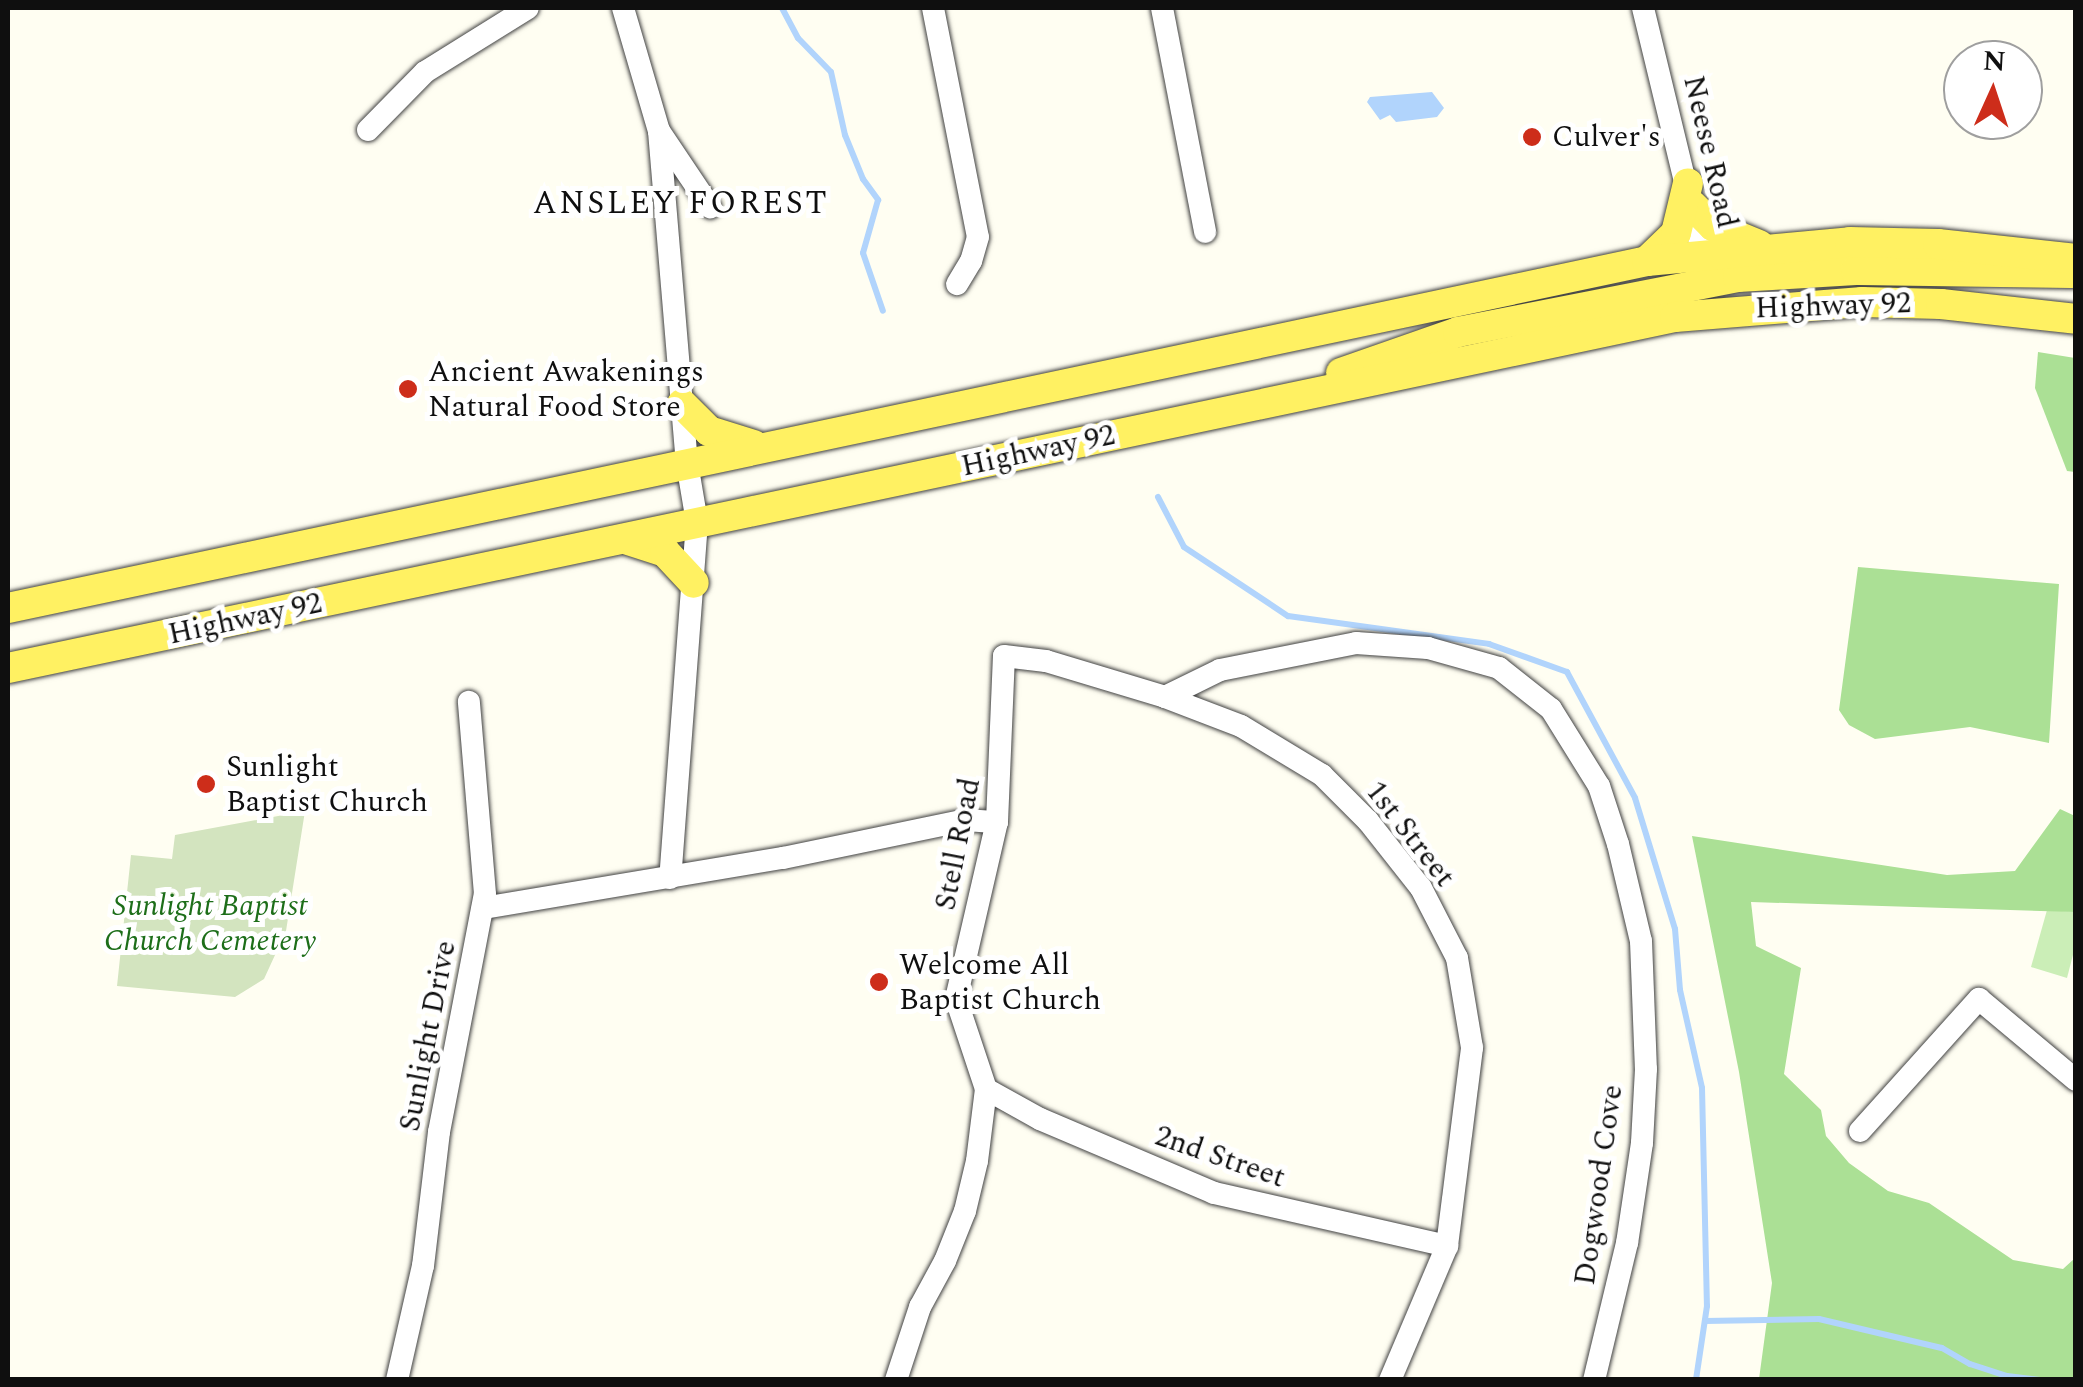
<!DOCTYPE html>
<html>
<head>
<meta charset="utf-8">
<style>
  body { margin:0 }
  #map { position:relative; width:2083px; height:1387px; overflow:hidden; background:#fffef2; font-family:Spectral,serif }
  div>[style] { position:absolute }
  [style*='--x'] { left:calc(var(--x)*1px); top:calc(var(--y)*1px); width:calc(var(--w)*1px); rotate:calc(var(--a)*1deg) }
  .green>* { inset:0; background:#cbeeb7 }
  .forest>* { inset:0; background:#abe095 }
  .cemetery>* { inset:0; background:#d3e4bf }
  .water>* { inset:0; background:#b1d4fc }
  .stream>* { height:6px; margin:-3px; padding:0 3px; transform-origin:3px; border-radius:3px; background:#b1d4fc }
  .roads { filter:drop-shadow(0 0 2px #424242) drop-shadow(0 0 2px #424242) }
  .minor>* { height:22px; margin:-11px; padding:0 11px; transform-origin:11px; border-radius:11px; background:#fff }
  .major>* { height:30px; margin:-15px; padding:0 15px; transform-origin:15px; border-radius:15px; background:#fff162 }
  .dots>* { width:28px; height:28px; translate:-50% -50%; box-sizing:border-box; border:5px solid #fff; border-radius:50% }
  span { translate:-50% -50%; white-space:nowrap; text-align:center; line-height:1.15; -webkit-text-stroke:10px #fff; paint-order:stroke }
  .poi-label { font-size:30px; color:#0f0f0f }
  .left { translate:0 -50%; text-align:left }
  .street-label { font-size:30px; color:#0f0f0f }
  .park-label { font-size:30px; color:#1d6e19; font-style:italic }
  .neighbourhood-label { font-size:32px; color:#0f0f0f; letter-spacing:2.5px }
  .frame { position:absolute; inset:0; border:10px solid #0f0f0f; pointer-events:none }
  .north { position:absolute; left:1943px; top:40px; width:100px; height:100px; box-sizing:border-box; background:#fff; border:2px solid #9f9f9f; border-radius:50%; rotate:3deg; font-size:28px; font-weight:700; line-height:40px; text-align:center; color:#0f0f0f }
  .north::after { content:''; display:block; margin:auto; width:35px; height:45px; background:#cd2d1a; clip-path:polygon(50% 0,100% 100%,50% 72%,0 100%) }
</style>
</head>
<body>
<div id="map">
  <div class="green">
    <div style="clip-path:polygon(2047px 910px,2075px 912px,2075px 947px,2067px 978px,2031px 967px)"></div>
  </div>
  <div class="forest">
    <div style="clip-path:polygon(2038px 352px,2075px 358px,2075px 472px,2067px 471px,2035px 388px)"></div>
    <div style="clip-path:polygon(1858px 567px,2059px 584px,2049px 743px,1970px 727px,1875px 739px,1849px 725px,1839px 710px)"></div>
    <div style="clip-path:polygon(2060px 809px,2075px 816px,2075px 912px,1751px 902px,1756px 946px,1801px 968px,1784px 1074px,1821px 1110px,1826px 1136px,1849px 1163px,1888px 1191px,1929px 1203px,2013px 1260px,2063px 1269px,2075px 1258px,2075px 1379px,1759px 1379px,1772px 1283px,1739px 1072px,1692px 836px,1947px 875px,2015px 871px)"></div>
  </div>
  <div class="cemetery">
    <div style="clip-path:polygon(305px 811px,286px 931px,264px 979px,235px 997px,117px 986px,131px 855px,172px 859px,175px 835px)"></div>
  </div>
  <div class="water">
    <div style="clip-path:polygon(1432px 92px,1444px 108px,1437px 117px,1396px 122px,1390px 115px,1380px 120px,1367px 102px,1370px 97px)"></div>
  </div>
  <div class="stream">
    <div style="--x:782;--y:8;--w:34;--a:62"></div>
    <div style="--x:798;--y:38;--w:47;--a:45.9"></div>
    <div style="--x:831;--y:72;--w:65;--a:77.5"></div>
    <div style="--x:845;--y:135;--w:48;--a:67.8"></div>
    <div style="--x:863;--y:179;--w:26;--a:54"></div>
    <div style="--x:878;--y:200;--w:55;--a:105.8"></div>
    <div style="--x:863;--y:253;--w:61;--a:71"></div>
    <div style="--x:1158;--y:497;--w:56;--a:62.5"></div>
    <div style="--x:1184;--y:547;--w:125;--a:33.6"></div>
    <div style="--x:1288;--y:616;--w:203;--a:7.9"></div>
    <div style="--x:1489;--y:644;--w:83;--a:19.7"></div>
    <div style="--x:1567;--y:672;--w:143;--a:61.6"></div>
    <div style="--x:1635;--y:798;--w:137;--a:73"></div>
    <div style="--x:1675;--y:929;--w:61;--a:85.3"></div>
    <div style="--x:1680;--y:990;--w:100;--a:77.3"></div>
    <div style="--x:1702;--y:1088;--w:218;--a:88.7"></div>
    <div style="--x:1707;--y:1306;--w:75;--a:98.5"></div>
    <div style="--x:1705;--y:1321;--w:114;--a:-1"></div>
    <div style="--x:1819;--y:1319;--w:126;--a:13.3"></div>
    <div style="--x:1942;--y:1348;--w:32;--a:30"></div>
    <div style="--x:1970;--y:1364;--w:39;--a:18"></div>
    <div style="--x:2007;--y:1376;--w:33;--a:7"></div>
  </div>
  <div class="roads">
    <div class="minor">
      <div style="--x:623;--y:8;--w:128;--a:73.7"></div>
      <div style="--x:659;--y:131;--w:92;--a:56.1"></div>
      <div style="--x:933;--y:8;--w:233;--a:78.9"></div>
      <div style="--x:978;--y:237;--w:25;--a:106"></div>
      <div style="--x:971;--y:261;--w:27;--a:121"></div>
      <div style="--x:1162;--y:8;--w:228;--a:79.1"></div>
      <div style="--x:1643;--y:8;--w:268;--a:76.4"></div>
      <div style="--x:368;--y:130;--w:81;--a:-45.5"></div>
      <div style="--x:425;--y:72;--w:121;--a:-31.9"></div>
      <div style="--x:659;--y:131;--w:333;--a:85.2"></div>
      <div style="--x:687;--y:463;--w:60;--a:80.4"></div>
      <div style="--x:697;--y:522;--w:357;--a:94.3"></div>
      <div style="--x:1165;--y:697;--w:61;--a:-26.1"></div>
      <div style="--x:1220;--y:670;--w:139;--a:-11.2"></div>
      <div style="--x:1356;--y:643;--w:72;--a:4"></div>
      <div style="--x:1428;--y:648;--w:74;--a:15.7"></div>
      <div style="--x:1499;--y:668;--w:66;--a:38.3"></div>
      <div style="--x:1551;--y:709;--w:91;--a:58.1"></div>
      <div style="--x:1599;--y:786;--w:61;--a:71.9"></div>
      <div style="--x:1618;--y:844;--w:100;--a:76.7"></div>
      <div style="--x:1641;--y:941;--w:128;--a:87.8"></div>
      <div style="--x:1646;--y:1069;--w:74;--a:93.1"></div>
      <div style="--x:1642;--y:1143;--w:101;--a:98.5"></div>
      <div style="--x:1627;--y:1243;--w:141;--a:103.5"></div>
      <div style="--x:483;--y:908;--w:304;--a:-9.5"></div>
      <div style="--x:783;--y:858;--w:187;--a:-11.7"></div>
      <div style="--x:966;--y:820;--w:31;--a:4"></div>
      <div style="--x:986;--y:1089;--w:62;--a:29.1"></div>
      <div style="--x:1040;--y:1119;--w:189;--a:23"></div>
      <div style="--x:1214;--y:1193;--w:239;--a:12.8"></div>
      <div style="--x:1860;--y:1131;--w:178;--a:-48"></div>
      <div style="--x:1979;--y:999;--w:126;--a:39.9"></div>
      <div style="--x:397;--y:1380;--w:117;--a:-77.2"></div>
      <div style="--x:423;--y:1266;--w:135;--a:-83.2"></div>
      <div style="--x:439;--y:1132;--w:242;--a:-79.1"></div>
      <div style="--x:485;--y:894;--w:193;--a:-94.8"></div>
      <div style="--x:896;--y:1380;--w:77;--a:-71.8"></div>
      <div style="--x:920;--y:1307;--w:52;--a:-61.5"></div>
      <div style="--x:945;--y:1261;--w:54;--a:-68.2"></div>
      <div style="--x:965;--y:1211;--w:51;--a:-76.5"></div>
      <div style="--x:977;--y:1161;--w:73;--a:-82.9"></div>
      <div style="--x:986;--y:1089;--w:95;--a:-108.4"></div>
      <div style="--x:956;--y:999;--w:182;--a:-77"></div>
      <div style="--x:997;--y:822;--w:166;--a:-87.6"></div>
      <div style="--x:1004;--y:656;--w:42;--a:6.8"></div>
      <div style="--x:1046;--y:661;--w:124;--a:16.8"></div>
      <div style="--x:1165;--y:697;--w:81;--a:20.9"></div>
      <div style="--x:1241;--y:726;--w:95;--a:31.2"></div>
      <div style="--x:1322;--y:775;--w:65;--a:45"></div>
      <div style="--x:1368;--y:821;--w:85;--a:51.7"></div>
      <div style="--x:1421;--y:888;--w:79;--a:62.8"></div>
      <div style="--x:1457;--y:958;--w:91;--a:80.5"></div>
      <div style="--x:1472;--y:1048;--w:200;--a:97.2"></div>
      <div style="--x:1447;--y:1246;--w:146;--a:113"></div>
    </div>
    <div class="major">
      <div style="--x:1692;--y:205;--w:30;--a:45"></div>
      <div style="--x:1713;--y:226;--w:50;--a:22.4"></div>
      <div style="--x:1647;--y:261;--w:40;--a:-44"></div>
      <div style="--x:1676;--y:233;--w:51;--a:-76.5"></div>
      <div style="--x:1341;--y:373;--w:124;--a:-19.3"></div>
      <div style="--x:1458;--y:332;--w:285;--a:-11.1"></div>
      <div style="--x:1738;--y:277;--w:118;--a:-3.4"></div>
      <div style="--x:1856;--y:270;--w:217;--a:0.8"></div>
      <div style="--x:682;--y:404;--w:38;--a:45"></div>
      <div style="--x:709;--y:431;--w:47;--a:17.3"></div>
      <div style="--x:628;--y:540;--w:39;--a:18"></div>
      <div style="--x:665;--y:552;--w:42;--a:46.9"></div>
      <div style="--x:8;--y:608;--w:1675;--a:-11.95"></div>
      <div style="--x:1647;--y:261;--w:204;--a:-5.3"></div>
      <div style="--x:1850;--y:242;--w:88;--a:1.3"></div>
      <div style="--x:1938;--y:244;--w:139;--a:6.2"></div>
      <div style="--x:8;--y:668;--w:1704;--a:-11.89"></div>
      <div style="--x:1675;--y:317;--w:188;--a:-4.6"></div>
      <div style="--x:1862;--y:302;--w:79;--a:1.5"></div>
      <div style="--x:1941;--y:304;--w:136;--a:6.3"></div>
    </div>
  </div>
  <div class="dots">
    <div style="left:1532px;top:137px;background:#cd2d1a"></div>
    <div style="left:408px;top:389px;background:#cd2d1a"></div>
    <div style="left:206px;top:784px;background:#cd2d1a"></div>
    <div style="left:879px;top:982px;background:#cd2d1a"></div>
  </div>
  <div class="poi-label">
    <span class="left" style="left:1552px;top:137px">Culver's</span>
    <span class="left" style="left:428px;top:389px">Ancient Awakenings<br>Natural Food Store</span>
    <span class="left" style="left:226px;top:784px">Sunlight<br>Baptist Church</span>
    <span class="left" style="left:899px;top:982px">Welcome All<br>Baptist Church</span>
  </div>
  <div class="street-label">
    <span style="left:1710px;top:152px;rotate:77deg">Neese Road</span>
    <span style="left:1833px;top:306px;rotate:-2deg">Highway 92</span>
    <span style="left:1038px;top:451px;rotate:-12deg">Highway 92</span>
    <span style="left:245px;top:619px;rotate:-12deg">Highway 92</span>
    <span style="left:1410px;top:834px;rotate:52deg">1st Street</span>
    <span style="left:958px;top:844px;rotate:-79deg">Stell Road</span>
    <span style="left:428px;top:1036px;rotate:-79deg">Sunlight Drive</span>
    <span style="left:1220px;top:1157px;rotate:19deg">2nd Street</span>
    <span style="left:1599px;top:1185px;rotate:-82deg">Dogwood Cove</span>
  </div>
  <div class="park-label">
    <span style="left:210px;top:923px">Sunlight Baptist<br>Church Cemetery</span>
  </div>
  <div class="neighbourhood-label">
    <span style="left:681px;top:204px">ANSLEY FOREST</span>
  </div>
  <div class="frame"></div>
  <div class="north">N</div>
</div>
</body>
</html>
